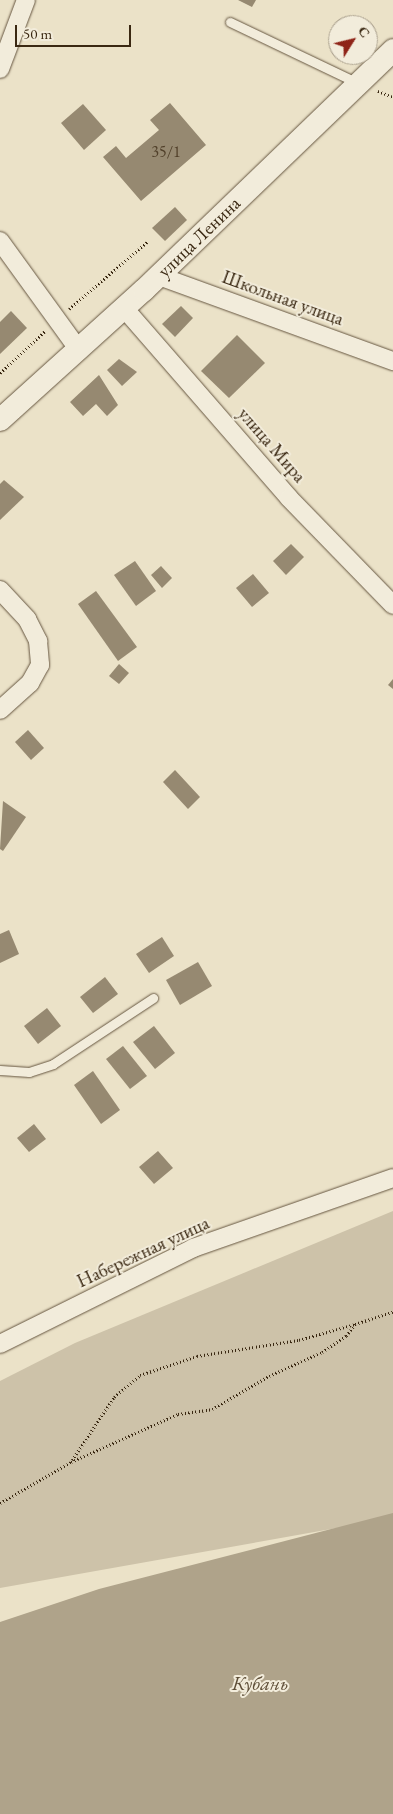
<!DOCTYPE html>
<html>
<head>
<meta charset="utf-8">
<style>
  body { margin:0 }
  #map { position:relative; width:393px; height:1814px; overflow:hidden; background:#ebe2c8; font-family:"EB Garamond",serif }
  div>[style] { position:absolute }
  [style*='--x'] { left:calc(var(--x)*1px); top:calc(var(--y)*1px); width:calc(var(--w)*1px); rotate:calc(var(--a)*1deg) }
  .green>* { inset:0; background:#cdc2a9 }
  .water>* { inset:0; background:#afa38a }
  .building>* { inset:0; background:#968971 }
  .path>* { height:2.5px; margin-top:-1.25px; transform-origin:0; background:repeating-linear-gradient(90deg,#3a2812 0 1px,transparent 0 3.5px) }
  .roads { filter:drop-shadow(0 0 1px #665640) drop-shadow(0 0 1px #665640) }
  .service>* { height:9px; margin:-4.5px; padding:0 4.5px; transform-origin:4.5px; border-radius:4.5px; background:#f2ecdb }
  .minor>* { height:18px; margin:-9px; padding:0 9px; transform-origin:9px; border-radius:9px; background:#f2ecdb }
  .tertiary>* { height:22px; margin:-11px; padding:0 11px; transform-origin:11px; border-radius:11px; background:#f2ecdb }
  span { translate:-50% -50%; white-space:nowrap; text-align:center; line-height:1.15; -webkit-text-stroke:4px #f2ecdb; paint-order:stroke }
  .number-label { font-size:16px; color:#51402a }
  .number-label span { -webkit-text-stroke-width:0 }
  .street-label { font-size:19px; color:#3a2812 }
  .water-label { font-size:20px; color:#5d4d36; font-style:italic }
  .north { position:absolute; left:328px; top:15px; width:50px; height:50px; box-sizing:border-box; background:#f2ecdb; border:1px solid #a89e8b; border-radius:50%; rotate:54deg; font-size:14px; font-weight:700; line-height:20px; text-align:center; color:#3a2812 }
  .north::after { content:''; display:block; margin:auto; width:18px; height:22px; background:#8f2418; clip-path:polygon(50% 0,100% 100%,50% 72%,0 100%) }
  .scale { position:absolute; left:15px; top:25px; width:116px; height:22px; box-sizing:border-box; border:2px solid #3a2812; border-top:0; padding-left:6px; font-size:15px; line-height:18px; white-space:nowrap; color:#3a2812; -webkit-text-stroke:4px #f2ecdb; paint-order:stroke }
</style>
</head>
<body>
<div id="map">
  <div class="green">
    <div style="clip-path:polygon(393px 1211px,393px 1518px,0 1588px,0 1381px,75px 1343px)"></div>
  </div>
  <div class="water">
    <div style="clip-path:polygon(393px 1513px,393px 1814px,0 1814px,0 1622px,99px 1589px)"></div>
  </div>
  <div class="building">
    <div style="clip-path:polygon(238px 0,256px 0,252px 7px)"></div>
    <div style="clip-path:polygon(170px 103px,206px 145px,141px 201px,103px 157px,116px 146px,126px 158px,159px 130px,150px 120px)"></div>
    <div style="clip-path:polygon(83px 104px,106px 130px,84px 150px,61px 123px)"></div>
    <div style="clip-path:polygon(175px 207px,187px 220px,165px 241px,152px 228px)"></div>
    <div style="clip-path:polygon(181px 306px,193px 318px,175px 337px,162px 324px)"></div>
    <div style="clip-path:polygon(11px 311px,27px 328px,0 354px,0 322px)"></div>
    <div style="clip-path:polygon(237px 335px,265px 363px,229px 398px,201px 371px)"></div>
    <div style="clip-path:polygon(119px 359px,137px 372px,122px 386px,107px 370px)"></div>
    <div style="clip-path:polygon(99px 375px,118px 405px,107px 416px,96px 404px,83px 416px,70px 402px)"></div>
    <div style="clip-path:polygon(4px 480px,24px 497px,0 520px,0 484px)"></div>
    <div style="clip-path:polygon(291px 544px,304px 557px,286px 575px,273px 561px)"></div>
    <div style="clip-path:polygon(135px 561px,156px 591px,136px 606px,114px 575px)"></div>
    <div style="clip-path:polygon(161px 566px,172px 578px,162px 588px,151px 575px)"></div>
    <div style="clip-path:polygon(253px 574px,269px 593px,252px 607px,236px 588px)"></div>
    <div style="clip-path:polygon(96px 591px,137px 647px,118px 661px,78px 604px)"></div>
    <div style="clip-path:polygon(119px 664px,129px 673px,119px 684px,109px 676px)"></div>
    <div style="clip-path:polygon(393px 679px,393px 689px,388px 685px)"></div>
    <div style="clip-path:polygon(28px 730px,44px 748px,31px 760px,15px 742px)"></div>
    <div style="clip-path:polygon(175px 770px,200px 797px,188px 809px,163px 782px)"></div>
    <div style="clip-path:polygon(3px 801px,26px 817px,3px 851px,0 849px)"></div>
    <div style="clip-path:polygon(9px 930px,19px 954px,0 963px,0 934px)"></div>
    <div style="clip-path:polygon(162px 937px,174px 956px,149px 973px,136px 954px)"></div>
    <div style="clip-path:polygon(198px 962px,212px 986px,180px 1005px,166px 980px)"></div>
    <div style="clip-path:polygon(105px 977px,118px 994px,93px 1013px,80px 997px)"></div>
    <div style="clip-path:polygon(47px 1008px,61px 1026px,38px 1044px,24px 1026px)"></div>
    <div style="clip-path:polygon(154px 1026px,175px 1053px,155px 1069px,133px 1042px)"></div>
    <div style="clip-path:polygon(123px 1046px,147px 1076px,130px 1089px,106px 1059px)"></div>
    <div style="clip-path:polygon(93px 1071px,120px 1110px,101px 1124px,74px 1085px)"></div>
    <div style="clip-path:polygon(34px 1124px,46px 1139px,29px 1152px,17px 1138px)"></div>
    <div style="clip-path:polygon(158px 1151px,173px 1168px,154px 1184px,139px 1167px)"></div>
  </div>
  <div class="path">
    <div style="--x:378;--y:91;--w:16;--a:22"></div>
    <div style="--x:69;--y:309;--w:103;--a:-40.7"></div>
    <div style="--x:0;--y:373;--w:62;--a:-43"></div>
    <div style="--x:72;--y:1460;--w:76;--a:-56.3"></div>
    <div style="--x:114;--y:1397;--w:34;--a:-40"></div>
    <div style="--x:140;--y:1375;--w:60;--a:-18.4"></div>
    <div style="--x:197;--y:1356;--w:103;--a:-8.9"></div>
    <div style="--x:299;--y:1340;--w:58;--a:-15.9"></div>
    <div style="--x:0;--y:1503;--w:82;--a:-30"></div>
    <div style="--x:71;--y:1462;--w:117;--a:-24.2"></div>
    <div style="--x:178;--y:1414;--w:34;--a:-8"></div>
    <div style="--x:212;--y:1409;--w:66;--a:-30.1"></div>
    <div style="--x:269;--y:1376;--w:58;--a:-24.4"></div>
    <div style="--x:322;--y:1352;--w:29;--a:-34"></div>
    <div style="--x:346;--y:1336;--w:15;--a:-53"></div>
    <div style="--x:355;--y:1324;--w:40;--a:-18"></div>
  </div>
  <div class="roads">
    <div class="service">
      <div style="--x:230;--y:22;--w:142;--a:25.5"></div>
      <div style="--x:0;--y:1070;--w:29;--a:4"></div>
      <div style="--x:29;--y:1072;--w:25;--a:-18"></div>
      <div style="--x:53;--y:1064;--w:120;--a:-33.4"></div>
    </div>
    <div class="minor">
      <div style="--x:0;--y:69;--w:74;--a:-69.4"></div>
      <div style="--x:0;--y:241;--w:135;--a:54.1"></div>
      <div style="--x:159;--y:276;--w:249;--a:20"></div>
      <div style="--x:124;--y:308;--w:252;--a:49"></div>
      <div style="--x:289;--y:498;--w:149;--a:45.8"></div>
      <div style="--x:0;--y:590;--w:40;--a:47"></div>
      <div style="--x:27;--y:619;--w:25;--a:63"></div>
      <div style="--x:38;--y:641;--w:24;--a:85"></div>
      <div style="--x:40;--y:665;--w:21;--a:119"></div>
      <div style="--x:30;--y:683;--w:40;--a:138"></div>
      <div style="--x:0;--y:1344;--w:216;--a:-26.4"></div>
      <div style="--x:193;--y:1248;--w:212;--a:-19.3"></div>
    </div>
    <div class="tertiary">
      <div style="--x:0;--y:420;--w:194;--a:-42.1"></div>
      <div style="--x:144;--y:290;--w:346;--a:-43.9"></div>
    </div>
  </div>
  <div class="number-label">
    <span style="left:166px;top:152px">35/1</span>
  </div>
  <div class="street-label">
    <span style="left:199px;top:237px;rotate:-44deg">улица Ленина</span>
    <span style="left:283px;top:298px;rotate:20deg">Школьная улица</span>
    <span style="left:272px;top:445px;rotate:49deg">улица Мира</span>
    <span style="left:143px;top:1252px;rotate:-25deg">Набережная улица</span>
  </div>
  <div class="water-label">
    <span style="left:260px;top:1683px">Кубань</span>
  </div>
  <div class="north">С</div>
  <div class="scale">50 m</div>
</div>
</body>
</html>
